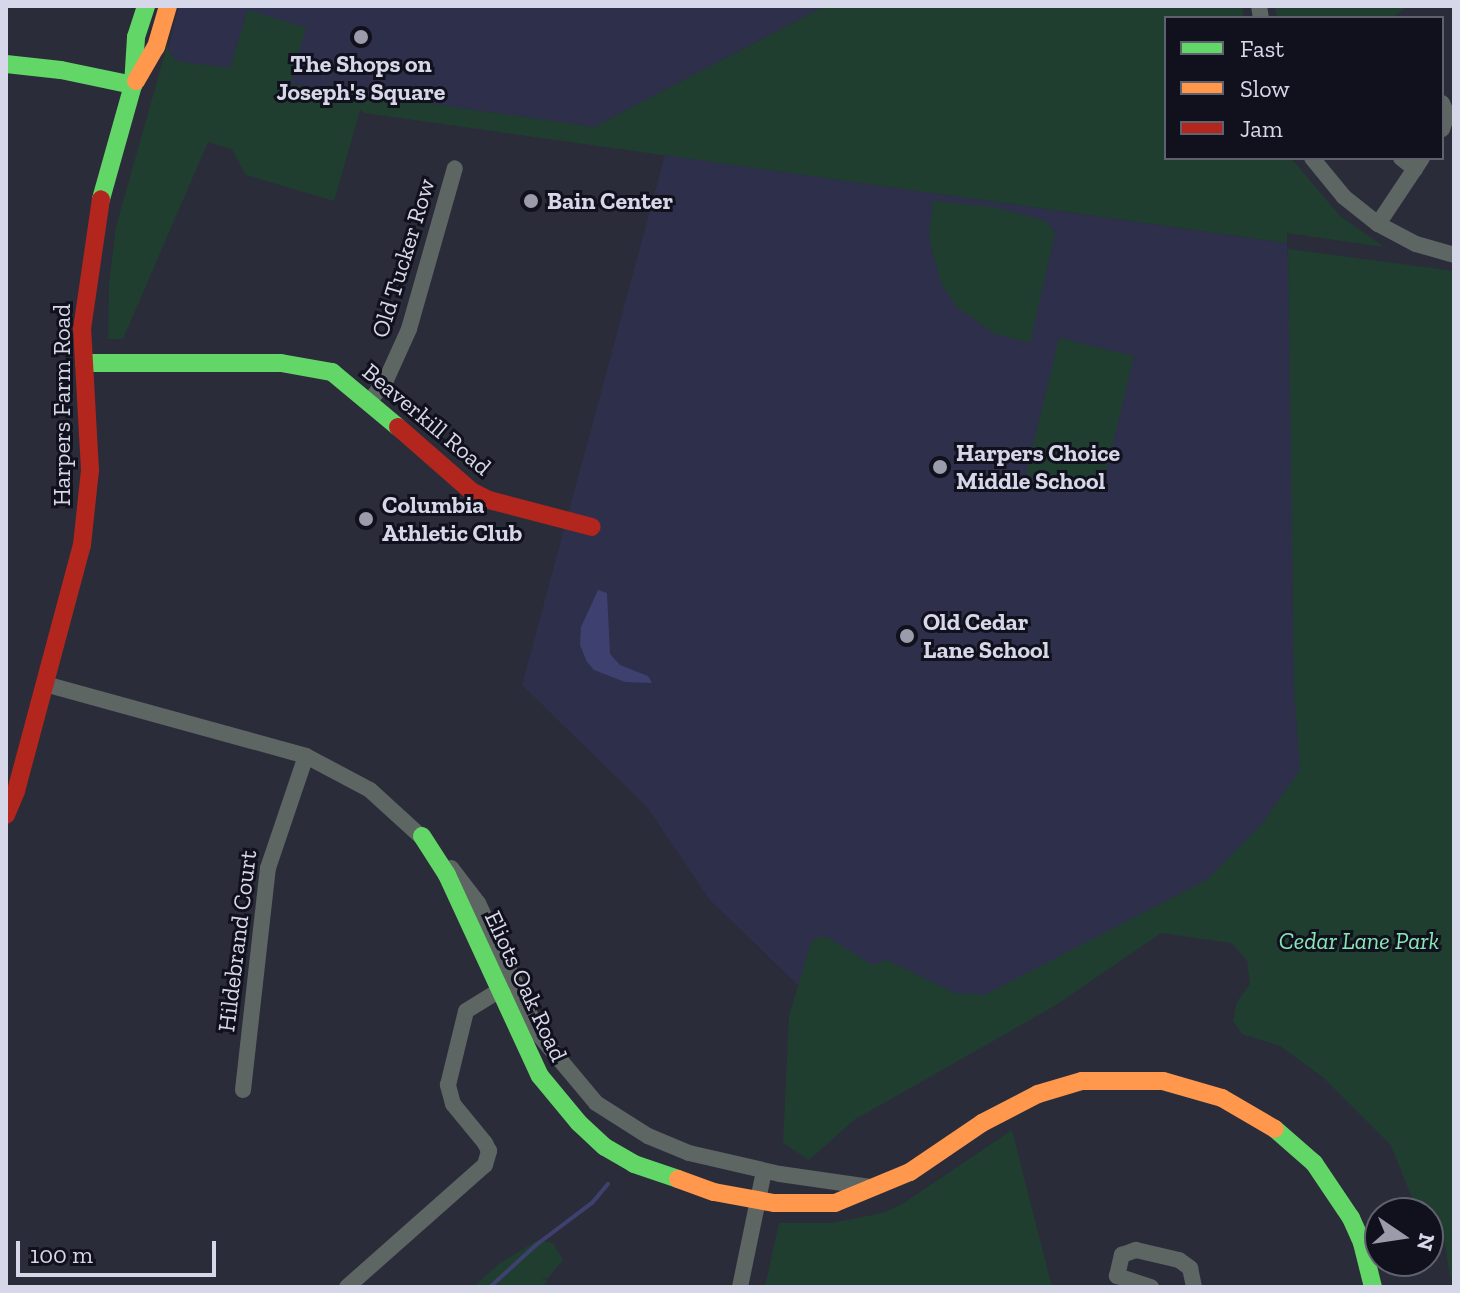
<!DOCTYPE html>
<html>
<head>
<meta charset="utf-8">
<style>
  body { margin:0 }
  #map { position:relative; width:1460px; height:1293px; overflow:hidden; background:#2b2c39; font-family:"Zilla Slab",serif }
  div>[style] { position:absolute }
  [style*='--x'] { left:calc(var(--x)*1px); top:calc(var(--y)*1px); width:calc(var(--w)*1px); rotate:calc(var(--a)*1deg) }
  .built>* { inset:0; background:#2d2f4b }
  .green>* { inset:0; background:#1f3e30 }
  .water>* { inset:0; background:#3e4070 }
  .stream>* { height:4px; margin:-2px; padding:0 2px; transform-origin:2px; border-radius:2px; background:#3e4070 }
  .street>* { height:16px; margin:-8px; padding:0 8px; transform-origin:8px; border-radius:8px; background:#5d6663 }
  .fast>* { height:18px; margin:-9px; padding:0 9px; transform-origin:9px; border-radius:9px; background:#63d668 }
  .slow>* { height:18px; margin:-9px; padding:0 9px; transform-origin:9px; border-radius:9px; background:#ff974d }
  .jam>* { height:18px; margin:-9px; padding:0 9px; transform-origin:9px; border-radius:9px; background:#b3261e }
  .dots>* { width:22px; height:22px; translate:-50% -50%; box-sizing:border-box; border:4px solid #10111c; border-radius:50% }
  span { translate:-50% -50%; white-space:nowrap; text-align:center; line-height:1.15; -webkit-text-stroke:6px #10111c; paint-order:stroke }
  .poi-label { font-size:24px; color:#d6d8e9; font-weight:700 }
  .left { translate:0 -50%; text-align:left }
  .street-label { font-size:24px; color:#d6d8e9 }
  .park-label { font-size:24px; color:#89e6b5; font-style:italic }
  .frame { position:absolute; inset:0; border:8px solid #d6d8e9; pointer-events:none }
  .legend { position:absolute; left:1164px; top:16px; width:280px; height:144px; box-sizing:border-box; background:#10111c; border:2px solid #5f616e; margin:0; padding:10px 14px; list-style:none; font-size:24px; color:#d6d8e9 }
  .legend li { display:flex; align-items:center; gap:16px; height:40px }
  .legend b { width:40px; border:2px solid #5f616e }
  .north { position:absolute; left:1364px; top:1197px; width:80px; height:80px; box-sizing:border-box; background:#10111c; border:2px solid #5f616e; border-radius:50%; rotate:103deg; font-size:22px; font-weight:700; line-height:32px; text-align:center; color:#d6d8e9 }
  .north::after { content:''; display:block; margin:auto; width:28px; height:36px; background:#9a9cab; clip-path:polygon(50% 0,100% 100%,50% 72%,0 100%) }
  .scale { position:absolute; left:16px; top:1241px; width:200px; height:36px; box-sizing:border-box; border:4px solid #d6d8e9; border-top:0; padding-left:10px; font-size:24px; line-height:28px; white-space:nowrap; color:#d6d8e9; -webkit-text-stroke:6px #10111c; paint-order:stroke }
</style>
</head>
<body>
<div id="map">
  <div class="built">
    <div style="clip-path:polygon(179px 6px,825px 6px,594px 127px,289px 84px,248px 11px,230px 69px,185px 64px,176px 61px,168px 50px)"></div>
    <div style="clip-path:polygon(665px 155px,1287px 243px,1320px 853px,1197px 906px,1021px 1009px,810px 997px,709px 899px,647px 807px,522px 685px)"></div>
  </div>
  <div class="green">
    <div style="clip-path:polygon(825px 6px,1242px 6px,1244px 18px,1166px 18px,1166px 158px,1291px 158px,1340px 216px,1384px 247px,1287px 233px,1287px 243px,365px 113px,360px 110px,334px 201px,246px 175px,232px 149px,208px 142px,123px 339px,108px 339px,109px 283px,116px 227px,168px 42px,168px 50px,176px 61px,230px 68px,248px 10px,306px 28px,290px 84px,594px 127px)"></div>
    <div style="clip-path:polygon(1274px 6px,1408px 6px,1392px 18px,1278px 18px)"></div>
    <div style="clip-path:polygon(933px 201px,994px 207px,1046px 221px,1055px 233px,1030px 343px,995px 334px,957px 307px,942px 285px,933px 255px,929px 234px)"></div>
    <div style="clip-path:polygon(1288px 249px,1454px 271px,1454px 1279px,1450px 1278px,1444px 1236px,1428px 1226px,1428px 1213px,1418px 1213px,1391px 1145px,1324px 1078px,1280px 1046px,1242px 1034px,1233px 1021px,1237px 1002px,1250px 984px,1247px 960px,1231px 943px,1161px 933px,1056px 1005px,854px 1120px,809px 1160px,783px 1143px,789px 1016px,811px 943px,818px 937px,827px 937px,872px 965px,887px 960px,955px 993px,985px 995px,1208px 879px,1261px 825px,1300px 770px,1294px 688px)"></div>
    <div style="clip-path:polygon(1059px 338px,1134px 356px,1101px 493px,1026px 475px)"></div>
    <div style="clip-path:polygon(1012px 1130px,1052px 1287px,765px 1287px,779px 1223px,831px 1223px,883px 1213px,904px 1203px)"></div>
    <div style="clip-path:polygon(538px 1240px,553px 1243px,563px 1260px,547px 1279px,539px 1275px,547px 1281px,543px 1287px,473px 1287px,499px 1264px)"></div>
  </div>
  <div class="water">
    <div style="clip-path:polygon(598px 590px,607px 593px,610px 654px,620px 665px,648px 676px,652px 683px,625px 682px,594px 670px,587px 662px,580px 645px,581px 627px)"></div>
  </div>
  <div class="stream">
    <div style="--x:490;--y:1287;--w:62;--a:-42.4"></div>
    <div style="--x:536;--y:1245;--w:70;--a:-36.9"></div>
    <div style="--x:592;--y:1203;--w:25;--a:-50"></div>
  </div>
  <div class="street">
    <div style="--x:1259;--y:6;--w:12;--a:81"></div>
    <div style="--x:1442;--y:103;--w:12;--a:66"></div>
    <div style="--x:1447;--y:114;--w:16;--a:108"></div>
    <div style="--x:1312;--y:158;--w:50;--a:50.6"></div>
    <div style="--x:1344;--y:197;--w:43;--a:38.5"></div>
    <div style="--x:1378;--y:224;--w:43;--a:27.8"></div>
    <div style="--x:1416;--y:244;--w:40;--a:16"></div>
    <div style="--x:1401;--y:158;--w:18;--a:38"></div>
    <div style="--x:1378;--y:224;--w:79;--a:-56.3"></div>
    <div style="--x:370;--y:401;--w:26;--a:-53"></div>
    <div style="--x:386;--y:380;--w:56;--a:-65.7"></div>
    <div style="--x:409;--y:329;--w:167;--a:-74.1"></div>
    <div style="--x:45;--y:684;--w:271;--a:15.4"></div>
    <div style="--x:306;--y:756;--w:72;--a:28"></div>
    <div style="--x:370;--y:790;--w:77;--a:42.4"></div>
    <div style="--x:451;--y:868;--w:44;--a:52.4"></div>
    <div style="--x:478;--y:903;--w:147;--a:65"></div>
    <div style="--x:540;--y:1036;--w:87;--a:50.1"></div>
    <div style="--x:596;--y:1103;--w:62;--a:32.4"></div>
    <div style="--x:648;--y:1136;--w:44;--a:22.5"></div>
    <div style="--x:689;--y:1153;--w:93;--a:13"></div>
    <div style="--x:780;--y:1174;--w:91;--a:8.2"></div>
    <div style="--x:243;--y:1090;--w:223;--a:-83.6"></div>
    <div style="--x:268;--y:868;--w:118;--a:-71.3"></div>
    <div style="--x:347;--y:1287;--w:184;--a:-41.5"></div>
    <div style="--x:485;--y:1165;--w:15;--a:-74"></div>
    <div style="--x:489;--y:1151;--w:9;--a:-117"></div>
    <div style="--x:485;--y:1143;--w:50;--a:-129.4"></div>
    <div style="--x:453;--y:1104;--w:20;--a:-105"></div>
    <div style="--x:448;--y:1085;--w:76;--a:-76.3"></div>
    <div style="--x:466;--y:1011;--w:49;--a:-31.8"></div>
    <div style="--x:740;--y:1287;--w:118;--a:-78.3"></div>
    <div style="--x:1151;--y:1287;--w:36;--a:-162"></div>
    <div style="--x:1117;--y:1276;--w:22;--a:-77"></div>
    <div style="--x:1122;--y:1255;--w:15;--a:-20"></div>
    <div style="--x:1136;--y:1250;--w:44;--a:13.1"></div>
    <div style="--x:1179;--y:1260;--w:14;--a:36"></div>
    <div style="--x:1190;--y:1268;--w:19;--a:78"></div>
  </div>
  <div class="fast">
    <div style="--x:6;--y:64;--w:55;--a:6.2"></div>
    <div style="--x:61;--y:70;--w:74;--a:11.8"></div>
    <div style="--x:101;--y:199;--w:118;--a:-74.3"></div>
    <div style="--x:133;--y:85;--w:48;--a:-86.4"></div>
    <div style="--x:136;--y:37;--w:33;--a:-72"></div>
    <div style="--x:84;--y:363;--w:197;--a:0"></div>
    <div style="--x:281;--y:363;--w:52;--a:10"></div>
    <div style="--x:332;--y:372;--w:86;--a:39.8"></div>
    <div style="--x:422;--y:836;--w:46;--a:57.3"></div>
    <div style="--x:447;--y:875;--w:221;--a:65.2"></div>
    <div style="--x:540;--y:1076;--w:61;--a:50.3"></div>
    <div style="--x:579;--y:1123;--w:35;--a:43"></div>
    <div style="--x:605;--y:1147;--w:34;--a:30"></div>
    <div style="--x:634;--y:1164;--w:46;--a:18.8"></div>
    <div style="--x:1275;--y:1129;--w:52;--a:41.1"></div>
    <div style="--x:1314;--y:1163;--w:66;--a:56.1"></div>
    <div style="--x:1351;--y:1218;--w:27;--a:66"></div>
    <div style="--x:1362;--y:1243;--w:45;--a:76"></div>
  </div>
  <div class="slow">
    <div style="--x:136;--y:81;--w:39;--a:-60"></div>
    <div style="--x:156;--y:47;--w:43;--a:-73.7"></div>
    <div style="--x:678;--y:1179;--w:38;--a:20"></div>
    <div style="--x:714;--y:1192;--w:61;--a:10.4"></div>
    <div style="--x:774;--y:1203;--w:61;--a:0"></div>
    <div style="--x:835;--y:1203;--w:81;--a:-22.5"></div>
    <div style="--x:910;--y:1172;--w:87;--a:-34.2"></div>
    <div style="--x:982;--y:1123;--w:63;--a:-27.4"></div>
    <div style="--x:1038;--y:1094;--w:46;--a:-16.5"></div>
    <div style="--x:1082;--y:1081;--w:81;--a:0"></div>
    <div style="--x:1163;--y:1081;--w:61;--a:16.1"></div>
    <div style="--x:1222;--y:1098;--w:61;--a:30.3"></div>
  </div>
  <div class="jam">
    <div style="--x:398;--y:427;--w:97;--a:41.2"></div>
    <div style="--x:471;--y:491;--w:20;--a:27"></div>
    <div style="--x:489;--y:500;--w:106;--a:14.7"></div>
    <div style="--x:6;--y:815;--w:26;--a:-67"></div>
    <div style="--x:16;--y:791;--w:255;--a:-75"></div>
    <div style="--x:82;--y:545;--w:75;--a:-83.9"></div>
    <div style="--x:90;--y:470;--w:141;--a:-93.2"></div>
    <div style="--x:82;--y:329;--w:131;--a:-81.7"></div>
  </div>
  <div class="dots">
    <div style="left:361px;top:37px;background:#9a9cab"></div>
    <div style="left:531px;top:201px;background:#9a9cab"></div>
    <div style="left:940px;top:467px;background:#9a9cab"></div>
    <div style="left:366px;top:519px;background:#9a9cab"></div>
    <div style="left:907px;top:636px;background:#9a9cab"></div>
  </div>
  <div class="poi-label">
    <span style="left:361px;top:78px">The Shops on<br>Joseph's Square</span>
    <span class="left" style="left:547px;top:201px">Bain Center</span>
    <span class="left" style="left:956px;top:467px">Harpers Choice<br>Middle School</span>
    <span class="left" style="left:382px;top:519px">Columbia<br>Athletic Club</span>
    <span class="left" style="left:923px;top:636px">Old Cedar<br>Lane School</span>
  </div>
  <div class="street-label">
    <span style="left:403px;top:258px;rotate:-73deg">Old Tucker Row</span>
    <span style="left:62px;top:405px;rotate:-90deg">Harpers Farm Road</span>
    <span style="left:427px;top:419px;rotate:40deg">Beaverkill Road</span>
    <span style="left:237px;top:941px;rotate:-83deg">Hildebrand Court</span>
    <span style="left:526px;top:986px;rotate:65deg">Eliots Oak Road</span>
  </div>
  <div class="park-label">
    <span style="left:1359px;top:941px">Cedar Lane Park</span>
  </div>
  <div class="frame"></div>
  <ul class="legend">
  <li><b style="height:10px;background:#63d668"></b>Fast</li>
  <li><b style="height:10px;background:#ff974d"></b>Slow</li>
  <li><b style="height:10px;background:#b3261e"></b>Jam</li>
  </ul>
  <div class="north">N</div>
  <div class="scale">100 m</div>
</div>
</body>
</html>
